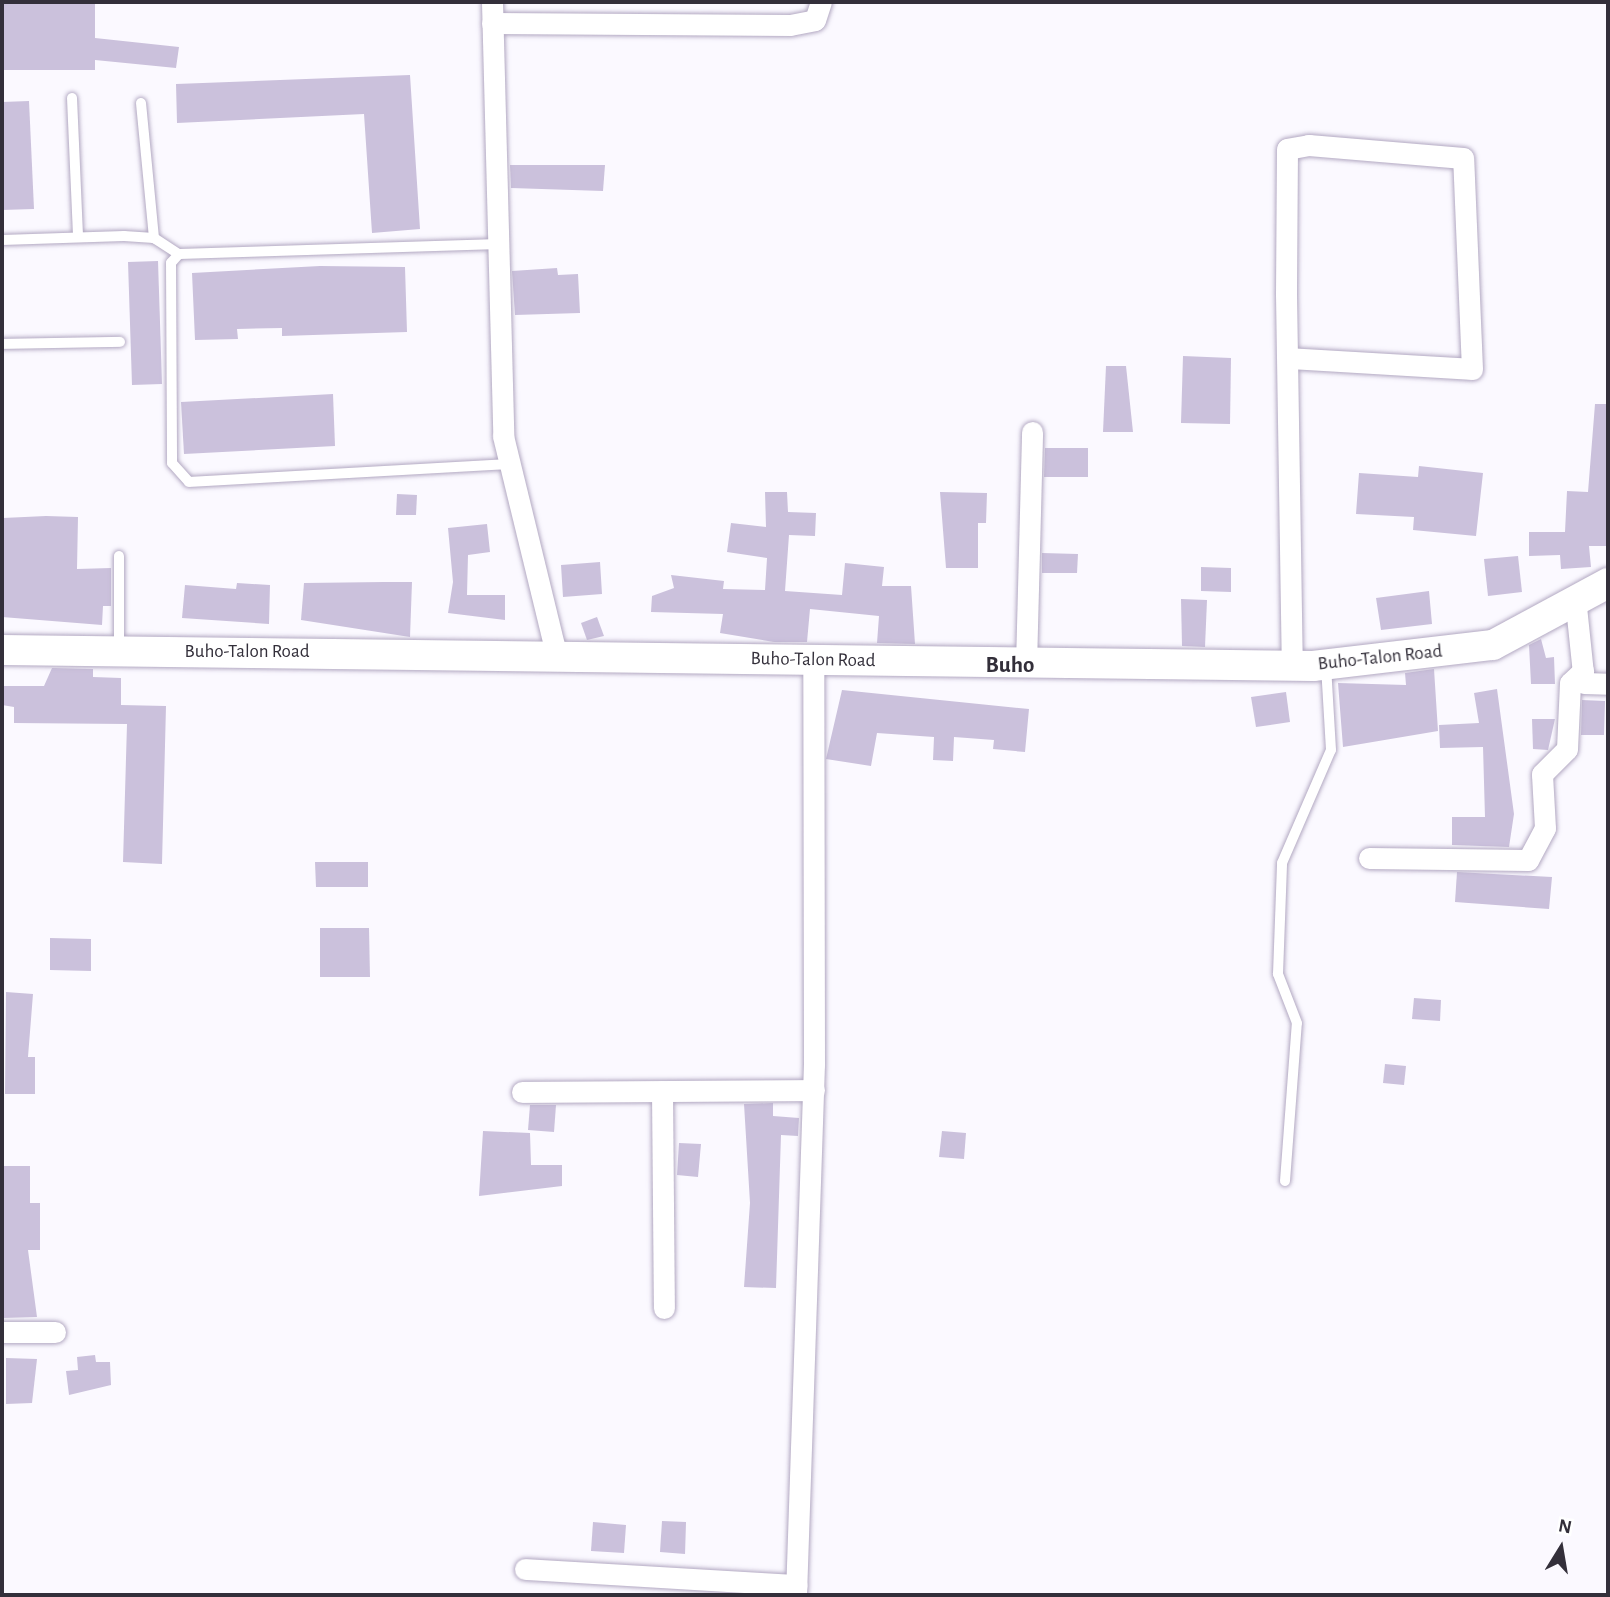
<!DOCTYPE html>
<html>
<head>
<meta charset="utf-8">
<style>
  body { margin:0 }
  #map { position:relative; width:1610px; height:1597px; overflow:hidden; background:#fbf9ff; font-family:"Alegreya Sans",sans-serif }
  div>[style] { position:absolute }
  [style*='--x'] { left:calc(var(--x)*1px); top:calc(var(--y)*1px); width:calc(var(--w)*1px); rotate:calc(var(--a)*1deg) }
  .building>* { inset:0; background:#cbc1dc }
  .roads { filter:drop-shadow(0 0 2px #b2a8c2) drop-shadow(0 0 2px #b2a8c2) }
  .lane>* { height:10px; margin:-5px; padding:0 5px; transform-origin:5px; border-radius:5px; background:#fff }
  .street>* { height:21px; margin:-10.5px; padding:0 10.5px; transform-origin:10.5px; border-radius:10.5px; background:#fff }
  .secondary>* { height:30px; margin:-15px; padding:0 15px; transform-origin:15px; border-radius:15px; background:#fff }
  span { translate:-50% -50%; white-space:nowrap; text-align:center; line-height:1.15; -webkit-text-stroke:5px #fff; paint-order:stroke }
  .street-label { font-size:19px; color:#332f3a }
  .quarter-label { font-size:23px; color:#332f3a; font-weight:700 }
  .frame { position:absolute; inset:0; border:4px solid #332f3a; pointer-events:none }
  .north { position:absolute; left:1526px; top:1513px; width:70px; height:70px; -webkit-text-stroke:5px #fff; paint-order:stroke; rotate:11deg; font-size:19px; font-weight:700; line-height:28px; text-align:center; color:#332f3a }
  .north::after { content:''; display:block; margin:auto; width:24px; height:32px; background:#332f3a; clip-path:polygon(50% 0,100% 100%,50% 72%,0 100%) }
</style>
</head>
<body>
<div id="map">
  <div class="building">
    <div style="clip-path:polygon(2px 2px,95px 2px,95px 38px,179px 47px,176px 68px,95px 60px,95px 70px,2px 70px)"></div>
    <div style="clip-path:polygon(410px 75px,420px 229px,372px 233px,364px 114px,177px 123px,176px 84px)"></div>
    <div style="clip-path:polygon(29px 101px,34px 209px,2px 210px,2px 102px)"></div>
    <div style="clip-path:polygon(510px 165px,605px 165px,603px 191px,511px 188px)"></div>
    <div style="clip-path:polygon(158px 261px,162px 384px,132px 385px,128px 262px)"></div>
    <div style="clip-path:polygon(320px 266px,405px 267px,407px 332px,282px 336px,282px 328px,237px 329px,238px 339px,195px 340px,192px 273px)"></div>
    <div style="clip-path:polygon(557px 268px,558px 275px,578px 274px,580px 313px,515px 315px,512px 271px)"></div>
    <div style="clip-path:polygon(1183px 356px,1231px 358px,1230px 424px,1181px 423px)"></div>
    <div style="clip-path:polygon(1106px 366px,1126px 366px,1133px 432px,1103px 432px)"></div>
    <div style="clip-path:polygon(333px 394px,335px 446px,184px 454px,181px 402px)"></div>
    <div style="clip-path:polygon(1595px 404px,1608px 404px,1608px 546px,1589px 546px,1591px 567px,1561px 569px,1560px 555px,1529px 556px,1529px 532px,1565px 532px,1567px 491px,1588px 492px)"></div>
    <div style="clip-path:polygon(1045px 448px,1088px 448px,1088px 477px,1044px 477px)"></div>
    <div style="clip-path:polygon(1419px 466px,1483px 473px,1476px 536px,1413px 530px,1414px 517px,1356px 514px,1359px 473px,1418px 477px)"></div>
    <div style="clip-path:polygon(765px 492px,787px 492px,788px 512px,816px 513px,815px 536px,789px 535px,785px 591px,842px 595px,845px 563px,884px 567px,882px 586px,911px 586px,915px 644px,877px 643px,879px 616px,810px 609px,807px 642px,774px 642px,720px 633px,723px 614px,651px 612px,652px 596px,674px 588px,671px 575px,724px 581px,723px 589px,765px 590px,767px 558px,727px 552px,731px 523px,766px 527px)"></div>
    <div style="clip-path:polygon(940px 492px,987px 493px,986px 523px,978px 523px,978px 568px,946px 568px)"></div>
    <div style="clip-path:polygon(397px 494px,417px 495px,416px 515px,396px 515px)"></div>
    <div style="clip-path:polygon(46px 516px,78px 517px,77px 569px,111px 568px,111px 606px,103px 606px,102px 625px,2px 617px,3px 518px)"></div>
    <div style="clip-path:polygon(487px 524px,490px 552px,468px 555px,467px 595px,505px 595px,505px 620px,448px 613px,453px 582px,448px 528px)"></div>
    <div style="clip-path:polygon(1042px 553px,1078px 554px,1077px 573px,1042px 573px)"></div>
    <div style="clip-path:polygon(1518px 556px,1522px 592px,1488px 596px,1484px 559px)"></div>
    <div style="clip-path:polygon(600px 562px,602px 594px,563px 597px,561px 565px)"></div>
    <div style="clip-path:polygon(1201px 567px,1231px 568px,1231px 592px,1201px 591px)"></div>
    <div style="clip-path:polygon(384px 582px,412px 582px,410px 637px,301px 620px,304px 583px)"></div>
    <div style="clip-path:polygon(237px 583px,270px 585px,269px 624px,182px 618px,185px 585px,236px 589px)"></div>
    <div style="clip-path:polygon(1429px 591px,1432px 624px,1381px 630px,1376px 598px)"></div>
    <div style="clip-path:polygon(1181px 599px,1207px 600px,1205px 647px,1182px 646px)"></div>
    <div style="clip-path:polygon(597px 617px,604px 636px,587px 640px,581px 623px)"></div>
    <div style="clip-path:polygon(1541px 639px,1546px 658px,1554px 657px,1555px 684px,1531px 684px,1529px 645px)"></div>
    <div style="clip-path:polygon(52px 668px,93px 669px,93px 677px,121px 678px,121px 705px,166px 706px,162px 864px,123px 862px,127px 724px,14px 723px,14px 707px,2px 705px,2px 686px,44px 686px)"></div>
    <div style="clip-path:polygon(1434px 669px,1438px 731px,1343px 747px,1338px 683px,1406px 685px,1405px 673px)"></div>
    <div style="clip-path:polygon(1497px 689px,1514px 814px,1509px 847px,1452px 845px,1452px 817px,1485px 817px,1483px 747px,1440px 748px,1439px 725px,1479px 723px,1474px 693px)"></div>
    <div style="clip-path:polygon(842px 690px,1029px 709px,1025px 752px,993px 749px,994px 740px,954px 737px,953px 761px,933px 760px,934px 737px,877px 733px,871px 766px,826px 759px)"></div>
    <div style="clip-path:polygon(1286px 692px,1290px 722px,1256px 727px,1251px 697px)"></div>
    <div style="clip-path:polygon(1582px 700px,1605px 701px,1604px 735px,1581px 735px)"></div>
    <div style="clip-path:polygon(1532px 719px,1555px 719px,1548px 750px,1533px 749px)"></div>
    <div style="clip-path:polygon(315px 862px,368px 862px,368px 887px,316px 887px)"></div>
    <div style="clip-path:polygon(1457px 872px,1552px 877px,1549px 909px,1455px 902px)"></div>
    <div style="clip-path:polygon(320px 928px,369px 928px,370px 977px,320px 977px)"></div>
    <div style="clip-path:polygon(50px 938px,91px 939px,91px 971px,50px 970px)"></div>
    <div style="clip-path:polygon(6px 992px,33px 994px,28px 1057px,35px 1057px,35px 1094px,5px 1094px)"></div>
    <div style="clip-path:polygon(1414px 998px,1441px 1000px,1440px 1021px,1412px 1019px)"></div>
    <div style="clip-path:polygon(1385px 1064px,1406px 1066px,1404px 1085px,1383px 1083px)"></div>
    <div style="clip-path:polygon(773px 1103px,773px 1116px,799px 1118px,798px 1136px,781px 1135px,776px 1288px,744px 1287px,750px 1203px,744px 1104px)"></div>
    <div style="clip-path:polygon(530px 1105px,556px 1105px,554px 1132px,528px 1130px)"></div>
    <div style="clip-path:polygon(483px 1131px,530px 1133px,531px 1165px,562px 1165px,562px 1186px,479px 1196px)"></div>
    <div style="clip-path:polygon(942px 1131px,966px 1133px,964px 1159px,939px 1157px)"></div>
    <div style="clip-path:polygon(679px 1143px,701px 1144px,698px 1177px,677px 1175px)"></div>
    <div style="clip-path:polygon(2px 1166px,30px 1166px,30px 1203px,40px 1203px,40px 1250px,28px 1250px,37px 1317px,2px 1318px)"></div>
    <div style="clip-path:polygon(95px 1355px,96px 1362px,110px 1362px,111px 1385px,69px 1395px,66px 1371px,78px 1370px,77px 1357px)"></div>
    <div style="clip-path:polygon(6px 1358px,37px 1359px,32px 1403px,6px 1404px)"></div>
    <div style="clip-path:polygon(662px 1521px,686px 1522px,685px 1554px,660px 1552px)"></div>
    <div style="clip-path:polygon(593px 1522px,626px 1525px,624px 1553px,591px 1551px)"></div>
  </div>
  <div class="roads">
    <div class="lane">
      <div style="--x:72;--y:98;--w:139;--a:87.5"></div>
      <div style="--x:141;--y:103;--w:136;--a:84.5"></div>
      <div style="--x:2;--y:240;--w:122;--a:-1.9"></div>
      <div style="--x:124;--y:236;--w:30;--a:4"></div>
      <div style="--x:154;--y:238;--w:30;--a:33"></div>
      <div style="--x:499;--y:244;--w:320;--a:178.2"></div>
      <div style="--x:179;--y:254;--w:12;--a:132"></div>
      <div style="--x:171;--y:263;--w:200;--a:89.7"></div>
      <div style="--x:172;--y:463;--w:25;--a:48"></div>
      <div style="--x:189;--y:482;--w:320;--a:-3.2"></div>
      <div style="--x:2;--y:344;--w:118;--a:-1"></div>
      <div style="--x:119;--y:648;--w:92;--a:-90"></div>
      <div style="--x:1285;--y:1181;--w:158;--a:-85.7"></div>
      <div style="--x:1297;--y:1023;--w:53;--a:-111.2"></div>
      <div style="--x:1278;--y:974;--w:111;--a:-87.9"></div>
      <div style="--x:1282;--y:863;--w:123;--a:-66.6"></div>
      <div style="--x:1331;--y:750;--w:83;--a:-93.4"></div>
    </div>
    <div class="street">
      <div style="--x:492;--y:2;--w:434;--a:88.5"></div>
      <div style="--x:503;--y:436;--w:224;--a:76.3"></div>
      <div style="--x:492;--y:23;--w:298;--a:0.4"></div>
      <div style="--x:790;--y:25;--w:25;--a:-11"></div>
      <div style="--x:815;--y:20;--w:19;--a:-72"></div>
      <div style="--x:1288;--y:358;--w:184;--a:3.4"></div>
      <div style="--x:1472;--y:369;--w:211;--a:-92.4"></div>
      <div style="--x:1463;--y:158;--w:155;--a:-175.2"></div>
      <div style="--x:1309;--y:145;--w:22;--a:170"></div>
      <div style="--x:1287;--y:149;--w:145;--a:90.4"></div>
      <div style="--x:1286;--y:294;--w:372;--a:89.1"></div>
      <div style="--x:1575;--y:597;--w:86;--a:84"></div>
      <div style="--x:1584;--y:683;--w:24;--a:2"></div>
      <div style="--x:1026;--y:665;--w:233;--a:-88.5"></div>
      <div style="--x:1369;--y:858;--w:159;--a:0.7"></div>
      <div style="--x:1528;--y:860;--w:36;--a:-62"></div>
      <div style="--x:1545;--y:828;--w:54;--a:-93.2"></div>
      <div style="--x:1542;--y:774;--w:35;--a:-45"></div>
      <div style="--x:1567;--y:749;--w:66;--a:-87.4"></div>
      <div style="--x:1570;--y:683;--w:18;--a:-43"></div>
      <div style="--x:662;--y:1091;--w:217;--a:89.5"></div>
      <div style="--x:522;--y:1092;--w:292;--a:-0.4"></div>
      <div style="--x:2;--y:1332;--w:53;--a:0"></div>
      <div style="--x:525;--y:1569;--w:272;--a:3.4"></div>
      <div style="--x:796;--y:1595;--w:531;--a:-88.06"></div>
      <div style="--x:814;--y:1064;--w:404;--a:-90.1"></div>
    </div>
    <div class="secondary">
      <div style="--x:2;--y:650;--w:1311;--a:0.7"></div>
      <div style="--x:1313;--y:666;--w:181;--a:-6.7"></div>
      <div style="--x:1493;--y:645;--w:131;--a:-28.3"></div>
    </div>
  </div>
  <div class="street-label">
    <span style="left:247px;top:652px">Buho-Talon Road</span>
    <span style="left:1380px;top:658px;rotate:-6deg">Buho-Talon Road</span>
    <span style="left:813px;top:660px;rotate:1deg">Buho-Talon Road</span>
  </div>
  <div class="quarter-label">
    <span style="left:1010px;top:666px">Buho</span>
  </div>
  <div class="frame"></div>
  <div class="north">N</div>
</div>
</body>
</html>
